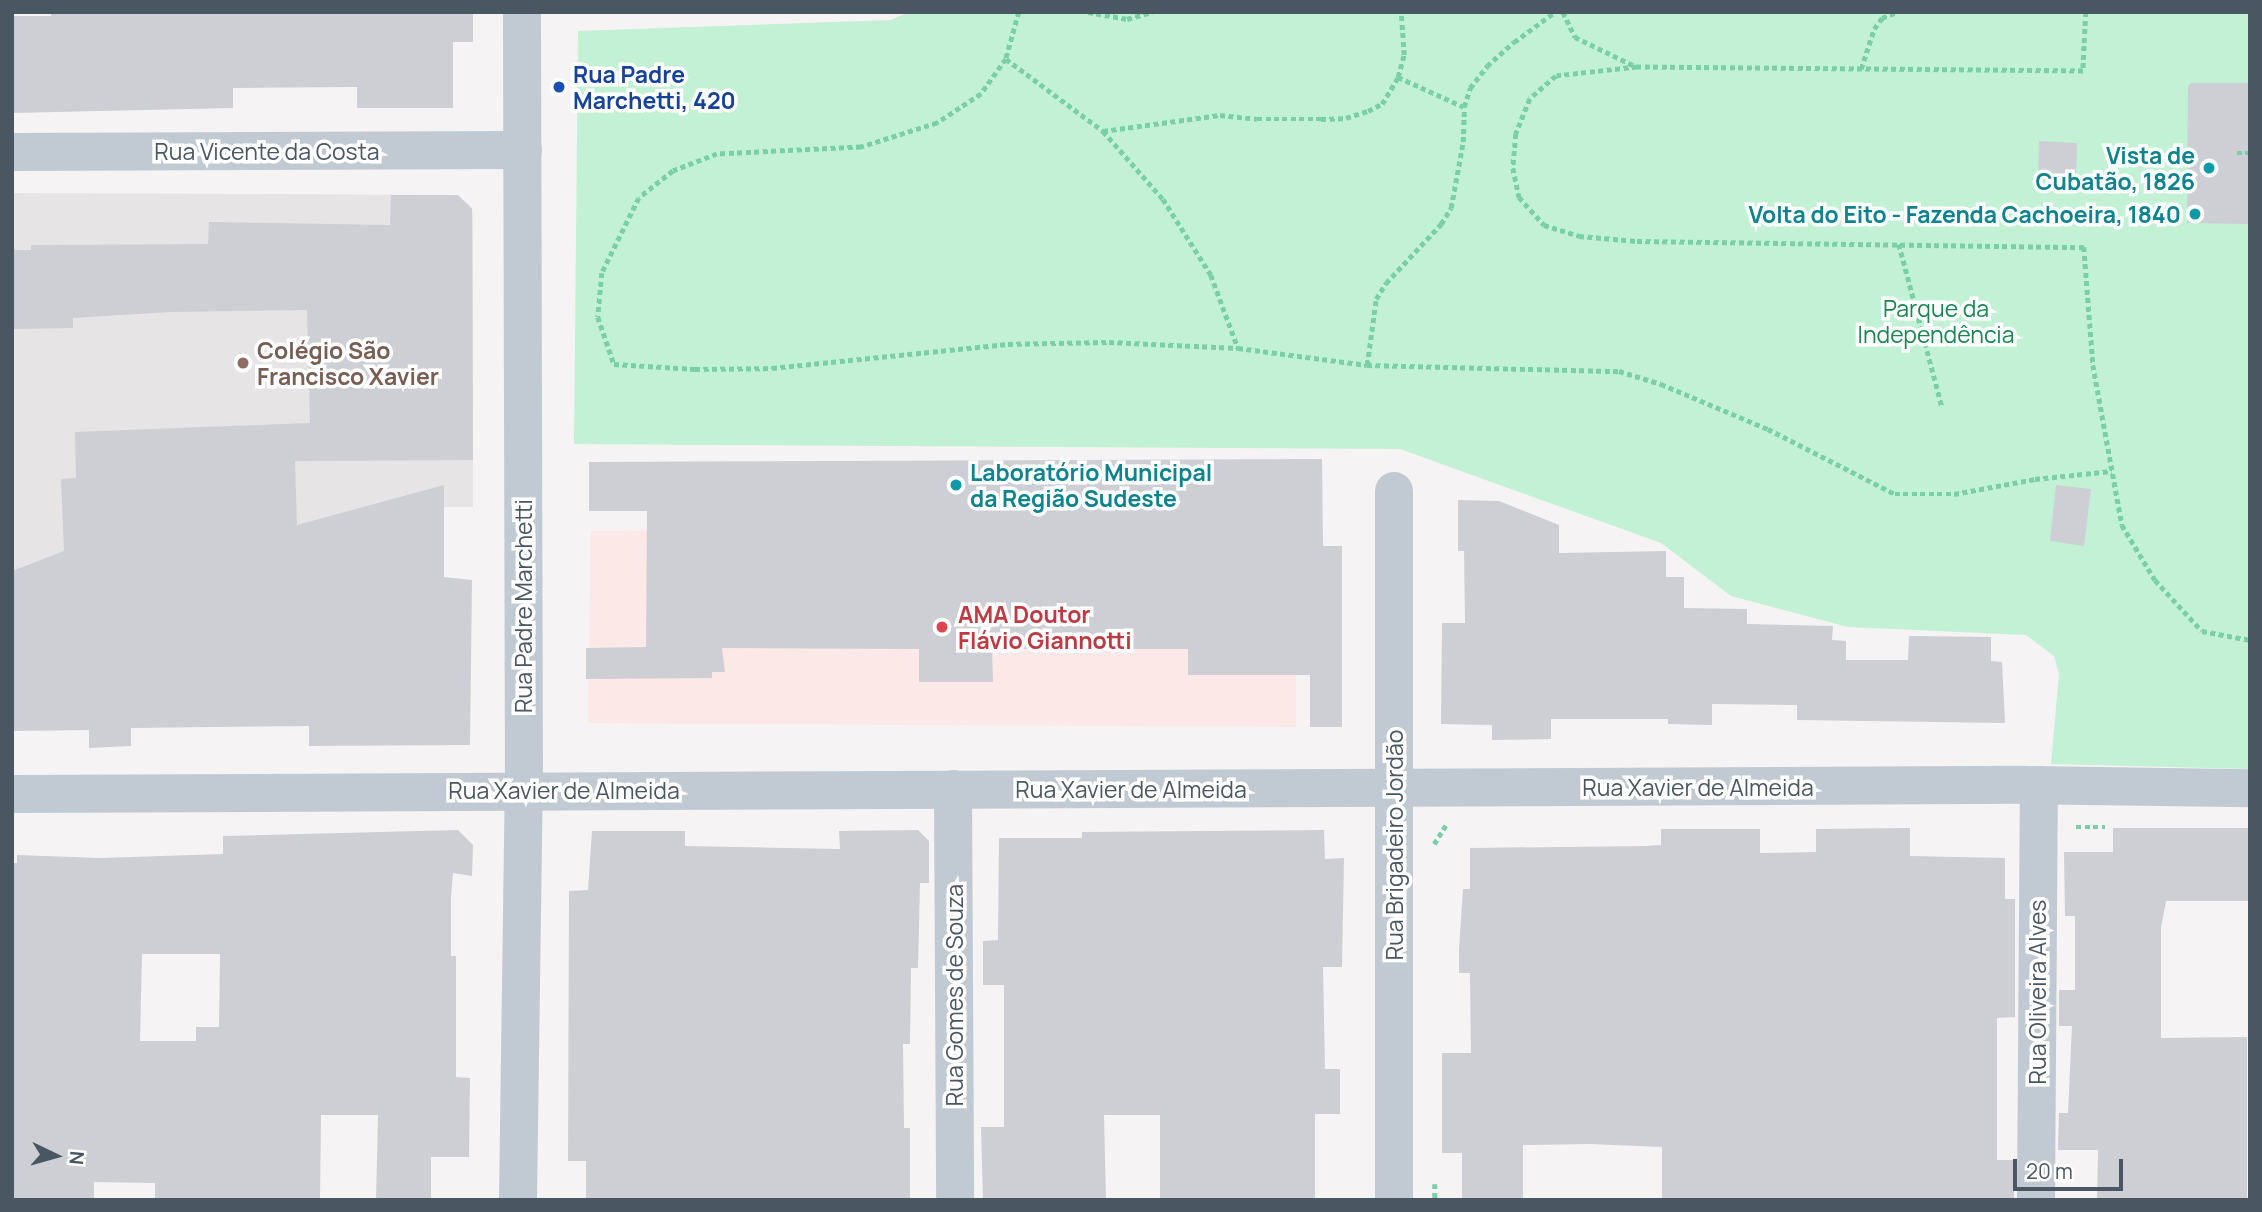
<!DOCTYPE html>
<html>
<head>
<meta charset="utf-8">
<style>
  body { margin:0 }
  #map { position:relative; width:2262px; height:1212px; overflow:hidden; background:#f5f3f3; font-family:Manrope,sans-serif }
  div>[style] { position:absolute }
  [style*='--x'] { left:calc(var(--x)*1px); top:calc(var(--y)*1px); width:calc(var(--w)*1px); rotate:calc(var(--a)*1deg) }
  .education>* { inset:0; background:#e6e4e5 }
  .medical>* { inset:0; background:#fce8e6 }
  .green>* { inset:0; background:#c3f1d5 }
  .building>* { inset:0; background:#cdcfd5 }
  .path>* { height:4.5px; margin-top:-2.25px; transform-origin:0; background:repeating-linear-gradient(90deg,#7ad0a6 0 5px,transparent 0 8.5px) }
  .minor>* { height:38px; margin:-19px; padding:0 19px; transform-origin:19px; border-radius:19px; background:#c1cad2 }
  .tertiary>* { height:38px; margin:-19px; padding:0 19px; transform-origin:19px; border-radius:19px; background:#c1cad2 }
  .dots>* { width:19px; height:19px; translate:-50% -50%; box-sizing:border-box; border:4px solid #fff; border-radius:50% }
  span { translate:-50% -50%; white-space:nowrap; text-align:center; line-height:1.15; -webkit-text-stroke:7px #fff; paint-order:stroke }
  .transit-label { font-size:23px; color:#164399; font-weight:700 }
  .left { translate:0 -50%; text-align:left }
  .street-label { font-size:23px; color:#4a5661 }
  .culture-label { font-size:23px; color:#0d838f; font-weight:700 }
  .right { translate:-100% -50%; text-align:right }
  .park-label { font-size:23px; color:#17864f }
  .education-label { font-size:23px; color:#785e54; font-weight:700 }
  .health-label { font-size:23px; color:#be3a42; font-weight:700 }
  .frame { position:absolute; inset:0; border:14px solid #4a5661; pointer-events:none }
  .north { position:absolute; left:21px; top:1121px; width:70px; height:70px; -webkit-text-stroke:5px #fff; paint-order:stroke; rotate:95deg; font-size:19px; font-weight:700; line-height:28px; text-align:center; color:#4a5661 }
  .north::after { content:''; display:block; margin:auto; width:24px; height:32px; background:#4a5661; clip-path:polygon(50% 0,100% 100%,50% 72%,0 100%) }
  .scale { position:absolute; left:2013px; top:1159px; width:110px; height:32px; box-sizing:border-box; border:4px solid #4a5661; border-top:0; padding-left:9px; font-size:21px; line-height:24px; white-space:nowrap; color:#4a5661; -webkit-text-stroke:5px #fff; paint-order:stroke }
</style>
</head>
<body>
<div id="map">
  <div class="education">
    <div style="clip-path:polygon(12px 193px,458px 195px,472px 208px,473px 220px,473px 507px,391px 507px,12px 619px)"></div>
  </div>
  <div class="medical">
    <div style="clip-path:polygon(1295px 528px,1296px 727px,588px 723px,591px 531px)"></div>
  </div>
  <div class="green">
    <div style="clip-path:polygon(909px 12px,2250px 12px,2250px 769px,2051px 764px,2059px 674px,2054px 656px,2026px 635px,1848px 627px,1731px 596px,1661px 543px,1400px 449px,574px 444px,578px 31px,891px 20px)"></div>
  </div>
  <div class="building">
    <div style="clip-path:polygon(51px 12px,473px 12px,473px 42px,453px 42px,453px 108px,357px 108px,357px 87px,233px 88px,233px 108px,12px 113px,12px 16px,51px 16px)"></div>
    <div style="clip-path:polygon(2191px 83px,2250px 83px,2250px 224px,2187px 223px,2188px 86px)"></div>
    <div style="clip-path:polygon(2039px 141px,2077px 143px,2076px 181px,2038px 180px)"></div>
    <div style="clip-path:polygon(391px 195px,458px 195px,472px 209px,473px 460px,295px 461px,297px 525px,444px 485px,444px 577px,472px 580px,470px 745px,309px 746px,309px 726px,131px 728px,131px 746px,89px 748px,89px 730px,12px 731px,12px 571px,64px 551px,61px 479px,76px 478px,75px 432px,310px 423px,307px 310px,170px 312px,73px 318px,73px 328px,12px 329px,12px 250px,31px 250px,31px 245px,208px 244px,209px 222px,390px 225px)"></div>
    <div style="clip-path:polygon(1322px 459px,1323px 546px,1342px 546px,1342px 727px,1310px 727px,1310px 675px,1188px 675px,1188px 649px,992px 649px,993px 682px,919px 682px,919px 649px,722px 648px,725px 672px,712px 672px,712px 678px,586px 679px,586px 648px,646px 647px,647px 511px,589px 511px,589px 462px)"></div>
    <div style="clip-path:polygon(2056px 485px,2091px 489px,2084px 546px,2050px 541px)"></div>
    <div style="clip-path:polygon(1458px 500px,1499px 501px,1559px 525px,1559px 553px,1666px 551px,1666px 577px,1684px 577px,1684px 608px,1747px 609px,1747px 624px,1833px 626px,1832px 640px,1846px 641px,1846px 660px,1908px 660px,1909px 636px,1991px 637px,1991px 661px,2002px 662px,2005px 723px,1797px 720px,1797px 705px,1712px 704px,1712px 725px,1668px 724px,1668px 719px,1551px 719px,1551px 739px,1492px 740px,1492px 725px,1441px 724px,1442px 623px,1465px 623px,1464px 551px,1458px 551px)"></div>
    <div style="clip-path:polygon(1910px 828px,1910px 856px,2005px 858px,2005px 899px,2015px 899px,2015px 1017px,1997px 1018px,1997px 1160px,2014px 1160px,2014px 1200px,1662px 1200px,1662px 1147px,1591px 1144px,1523px 1145px,1523px 1200px,1462px 1200px,1462px 1153px,1442px 1153px,1442px 1053px,1471px 1053px,1470px 973px,1459px 973px,1459px 949px,1463px 889px,1470px 889px,1470px 848px,1646px 846px,1661px 845px,1661px 829px,1760px 829px,1760px 853px,1816px 852px,1816px 829px)"></div>
    <div style="clip-path:polygon(2113px 828px,2250px 828px,2250px 901px,2166px 901px,2161px 928px,2161px 1038px,2247px 1037px,2247px 1200px,2097px 1200px,2098px 1150px,2058px 1150px,2059px 1113px,2068px 1113px,2072px 1026px,2059px 1026px,2059px 990px,2075px 990px,2075px 916px,2065px 916px,2064px 852px,2113px 852px)"></div>
    <div style="clip-path:polygon(evenodd,458px 830px,473px 845px,472px 876px,453px 873px,451px 896px,451px 956px,456px 956px,456px 1077px,470px 1078px,469px 1157px,431px 1157px,431px 1200px,376px 1200px,378px 1115px,321px 1115px,320px 1200px,155px 1200px,155px 1183px,94px 1182px,94px 1200px,12px 1200px,12px 863px,17px 863px,17px 855px,100px 858px,223px 854px,223px 836px,458px 830px,142px 954px,220px 954px,219px 1027px,196px 1027px,196px 1041px,140px 1041px,142px 954px)"></div>
    <div style="clip-path:polygon(918px 830px,929px 841px,929px 883px,920px 883px,918px 968px,911px 968px,910px 1044px,903px 1044px,904px 1128px,910px 1128px,910px 1200px,586px 1200px,586px 1161px,568px 1161px,569px 891px,588px 890px,592px 831px,685px 831px,685px 846px,840px 849px,839px 831px)"></div>
    <div style="clip-path:polygon(1324px 830px,1325px 859px,1344px 858px,1342px 967px,1323px 967px,1325px 1069px,1340px 1069px,1340px 1114px,1315px 1114px,1315px 1200px,1160px 1200px,1160px 1115px,1104px 1115px,1106px 1200px,983px 1200px,981px 1127px,1004px 1127px,1004px 985px,983px 985px,983px 941px,998px 940px,999px 838px,1082px 838px,1082px 832px)"></div>
  </div>
  <div class="path">
    <div style="--x:1019;--y:12;--w:49;--a:105.5"></div>
    <div style="--x:1006;--y:59;--w:43;--a:125.5"></div>
    <div style="--x:981;--y:94;--w:53;--a:146.6"></div>
    <div style="--x:937;--y:123;--w:80;--a:162.5"></div>
    <div style="--x:861;--y:147;--w:144;--a:177.2"></div>
    <div style="--x:717;--y:154;--w:47;--a:158.9"></div>
    <div style="--x:673;--y:171;--w:43;--a:141.5"></div>
    <div style="--x:639;--y:198;--w:84;--a:116.3"></div>
    <div style="--x:602;--y:273;--w:44;--a:95.2"></div>
    <div style="--x:598;--y:317;--w:50;--a:71.2"></div>
    <div style="--x:614;--y:364;--w:81;--a:3.5"></div>
    <div style="--x:695;--y:369;--w:77;--a:-0.7"></div>
    <div style="--x:772;--y:368;--w:237;--a:-5.8"></div>
    <div style="--x:1008;--y:344;--w:101;--a:-1.1"></div>
    <div style="--x:1109;--y:342;--w:129;--a:2.7"></div>
    <div style="--x:1238;--y:348;--w:130;--a:7.5"></div>
    <div style="--x:1367;--y:365;--w:252;--a:1.4"></div>
    <div style="--x:1619;--y:371;--w:44;--a:17.2"></div>
    <div style="--x:1661;--y:384;--w:116;--a:22.8"></div>
    <div style="--x:1768;--y:429;--w:143;--a:27.1"></div>
    <div style="--x:1895;--y:494;--w:59;--a:0"></div>
    <div style="--x:1954;--y:494;--w:82;--a:-10.5"></div>
    <div style="--x:2035;--y:479;--w:77;--a:-5.9"></div>
    <div style="--x:1088;--y:12;--w:40;--a:10"></div>
    <div style="--x:1127;--y:19;--w:26;--a:-16"></div>
    <div style="--x:1563;--y:12;--w:28;--a:64"></div>
    <div style="--x:1575;--y:37;--w:67;--a:25.8"></div>
    <div style="--x:2086;--y:12;--w:59;--a:92.9"></div>
    <div style="--x:2083;--y:71;--w:446;--a:-179.5"></div>
    <div style="--x:1637;--y:67;--w:81;--a:173.7"></div>
    <div style="--x:1556;--y:76;--w:35;--a:139"></div>
    <div style="--x:1530;--y:99;--w:38;--a:112"></div>
    <div style="--x:1516;--y:134;--w:34;--a:95"></div>
    <div style="--x:1513;--y:168;--w:30;--a:78"></div>
    <div style="--x:1519;--y:197;--w:38;--a:48"></div>
    <div style="--x:1544;--y:225;--w:37;--a:17"></div>
    <div style="--x:1579;--y:236;--w:58;--a:4.9"></div>
    <div style="--x:1637;--y:241;--w:447;--a:0.8"></div>
    <div style="--x:2084;--y:247;--w:118;--a:85.6"></div>
    <div style="--x:2093;--y:365;--w:163;--a:79.7"></div>
    <div style="--x:2122;--y:525;--w:64;--a:59"></div>
    <div style="--x:2155;--y:580;--w:69;--a:47.3"></div>
    <div style="--x:2202;--y:631;--w:49;--a:10.6"></div>
    <div style="--x:1006;--y:59;--w:121;--a:36.6"></div>
    <div style="--x:1103;--y:131;--w:91;--a:48.6"></div>
    <div style="--x:1163;--y:199;--w:90;--a:57.7"></div>
    <div style="--x:1211;--y:275;--w:78;--a:69.7"></div>
    <div style="--x:1861;--y:69;--w:42;--a:-72"></div>
    <div style="--x:1874;--y:29;--w:14;--a:-54"></div>
    <div style="--x:1882;--y:18;--w:16;--a:-22"></div>
    <div style="--x:1398;--y:77;--w:72;--a:24.4"></div>
    <div style="--x:1103;--y:131;--w:118;--a:-7.8"></div>
    <div style="--x:1220;--y:115;--w:37;--a:6"></div>
    <div style="--x:1257;--y:119;--w:64;--a:0"></div>
    <div style="--x:1321;--y:119;--w:25;--a:-2"></div>
    <div style="--x:1346;--y:118;--w:23;--a:-18"></div>
    <div style="--x:1368;--y:111;--w:16;--a:-27"></div>
    <div style="--x:1382;--y:104;--w:31;--a:-59"></div>
    <div style="--x:1398;--y:77;--w:23;--a:-75"></div>
    <div style="--x:1404;--y:55;--w:43;--a:-94"></div>
    <div style="--x:2237;--y:153;--w:13;--a:0"></div>
    <div style="--x:1899;--y:244;--w:169;--a:75.2"></div>
    <div style="--x:1367;--y:365;--w:67;--a:-82.2"></div>
    <div style="--x:1376;--y:299;--w:19;--a:-58"></div>
    <div style="--x:1386;--y:283;--w:81;--a:-47"></div>
    <div style="--x:1441;--y:224;--w:19;--a:-58"></div>
    <div style="--x:1451;--y:208;--w:67;--a:-79.7"></div>
    <div style="--x:1463;--y:142;--w:35;--a:-88"></div>
    <div style="--x:1464;--y:107;--w:20;--a:-72"></div>
    <div style="--x:1470;--y:88;--w:28;--a:-52"></div>
    <div style="--x:1487;--y:66;--w:36;--a:-42"></div>
    <div style="--x:1514;--y:42;--w:51;--a:-36.2"></div>
    <div style="--x:2076;--y:827;--w:29;--a:0"></div>
    <div style="--x:1434;--y:844;--w:22;--a:-58"></div>
    <div style="--x:1435;--y:1184;--w:16;--a:90"></div>
  </div>
  <div class="minor">
    <div style="--x:12;--y:152;--w:511;--a:-0.22"></div>
    <div style="--x:953;--y:789;--w:411;--a:89.7"></div>
    <div style="--x:12;--y:794;--w:2011;--a:-0.26"></div>
    <div style="--x:2023;--y:785;--w:227;--a:0.8"></div>
    <div style="--x:1394;--y:1200;--w:709;--a:-90"></div>
    <div style="--x:2036;--y:1200;--w:415;--a:-89.6"></div>
  </div>
  <div class="tertiary">
    <div style="--x:518;--y:1200;--w:410;--a:-89.2"></div>
    <div style="--x:524;--y:790;--w:778;--a:-90.15"></div>
  </div>
  <div class="dots">
    <div style="left:559px;top:87px;background:#1a4fb4"></div>
    <div style="left:2209px;top:168px;background:#0f9aa8"></div>
    <div style="left:2195px;top:214px;background:#0f9aa8"></div>
    <div style="left:243px;top:363px;background:#8d6e63"></div>
    <div style="left:956px;top:485px;background:#0f9aa8"></div>
    <div style="left:942px;top:627px;background:#e0444e"></div>
  </div>
  <div class="transit-label">
    <span class="left" style="left:573px;top:87px">Rua Padre<br>Marchetti, 420</span>
  </div>
  <div class="street-label">
    <span style="left:267px;top:151px">Rua Vicente da Costa</span>
    <span style="left:523px;top:606px;rotate:-90deg">Rua Padre Marchetti</span>
    <span style="left:1698px;top:787px">Rua Xavier de Almeida</span>
    <span style="left:1131px;top:789px">Rua Xavier de Almeida</span>
    <span style="left:564px;top:790px">Rua Xavier de Almeida</span>
    <span style="left:1394px;top:845px;rotate:-90deg">Rua Brigadeiro Jordão</span>
    <span style="left:2037px;top:992px;rotate:-90deg">Rua Oliveira Alves</span>
    <span style="left:954px;top:995px;rotate:-90deg">Rua Gomes de Souza</span>
  </div>
  <div class="culture-label">
    <span class="right" style="left:2195px;top:168px">Vista de<br>Cubatão, 1826</span>
    <span class="right" style="left:2181px;top:214px">Volta do Eito - Fazenda Cachoeira, 1840</span>
    <span class="left" style="left:970px;top:485px">Laboratório Municipal<br>da Região Sudeste</span>
  </div>
  <div class="park-label">
    <span style="left:1936px;top:321px">Parque da<br>Independência</span>
  </div>
  <div class="education-label">
    <span class="left" style="left:257px;top:363px">Colégio São<br>Francisco Xavier</span>
  </div>
  <div class="health-label">
    <span class="left" style="left:958px;top:627px">AMA Doutor<br>Flávio Giannotti</span>
  </div>
  <div class="frame"></div>
  <div class="north">N</div>
  <div class="scale">20 m</div>
</div>
</body>
</html>
